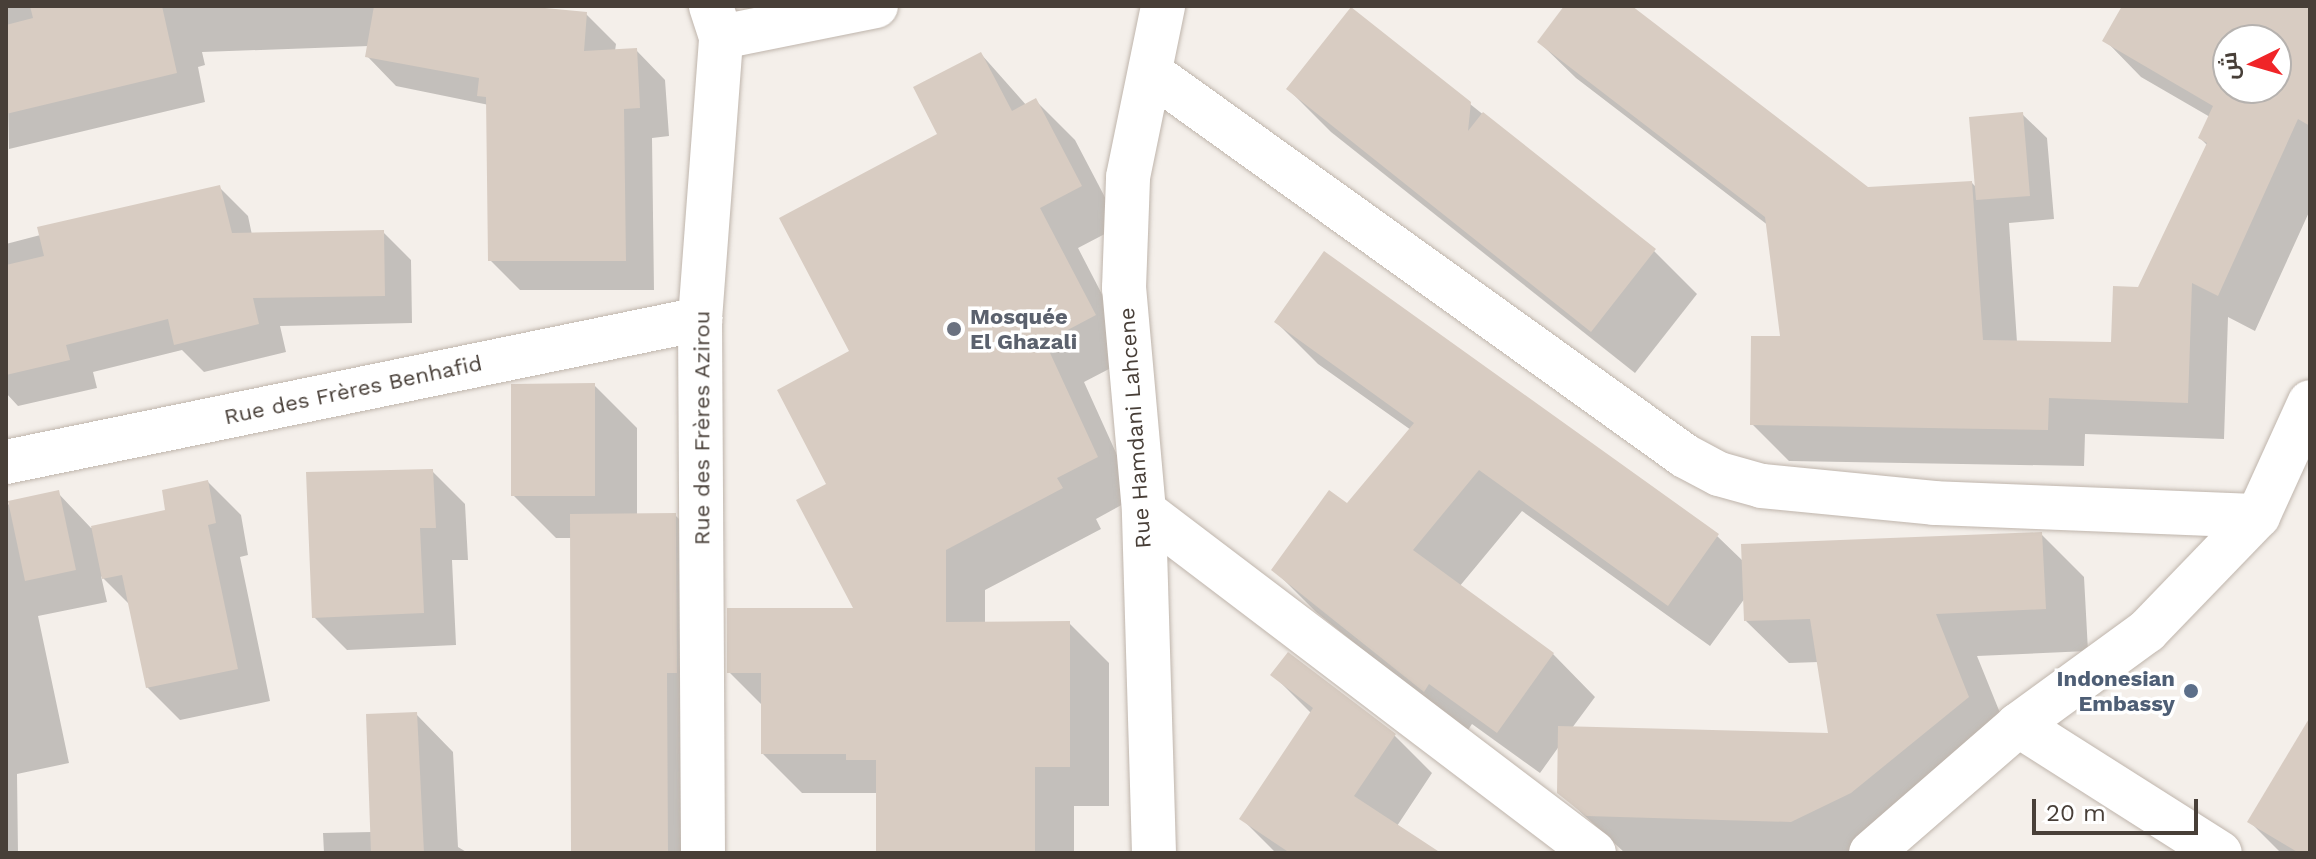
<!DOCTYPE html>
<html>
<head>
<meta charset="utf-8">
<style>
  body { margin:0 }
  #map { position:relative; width:2316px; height:859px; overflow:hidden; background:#f4efea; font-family:"Work Sans",Cairo,sans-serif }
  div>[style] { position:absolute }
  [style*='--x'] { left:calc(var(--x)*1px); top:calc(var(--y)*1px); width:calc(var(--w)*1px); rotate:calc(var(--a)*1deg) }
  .shadow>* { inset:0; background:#0003 }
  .building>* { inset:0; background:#d8ccc2 }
  .roads { filter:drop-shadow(0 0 2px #bfb5ac) drop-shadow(0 0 2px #bfb5ac) }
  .minor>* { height:44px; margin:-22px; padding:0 22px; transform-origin:22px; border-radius:22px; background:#fff }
  .dots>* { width:22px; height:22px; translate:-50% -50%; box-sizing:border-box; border:4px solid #fff; border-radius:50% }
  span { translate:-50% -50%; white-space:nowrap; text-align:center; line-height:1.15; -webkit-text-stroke:7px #fff; paint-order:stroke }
  .worship-label { font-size:22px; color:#5b616d; font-weight:700 }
  .left { translate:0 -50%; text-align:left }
  .street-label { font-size:22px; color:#483f38 }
  .service-label { font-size:22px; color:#4e5e75; font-weight:700 }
  .right { translate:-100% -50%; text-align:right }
  .frame { position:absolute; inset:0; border:8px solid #483f38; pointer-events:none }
  .north { position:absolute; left:2212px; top:24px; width:80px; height:80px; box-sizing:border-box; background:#fff; border:2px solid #b6b2af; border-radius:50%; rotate:265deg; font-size:22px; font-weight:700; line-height:32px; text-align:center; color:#483f38 }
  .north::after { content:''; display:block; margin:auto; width:28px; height:36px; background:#f02528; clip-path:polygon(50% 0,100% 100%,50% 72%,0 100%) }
  .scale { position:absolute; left:2032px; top:799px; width:166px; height:36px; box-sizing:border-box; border:4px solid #483f38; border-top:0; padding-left:10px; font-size:24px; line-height:28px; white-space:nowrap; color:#483f38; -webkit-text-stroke:6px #fff; paint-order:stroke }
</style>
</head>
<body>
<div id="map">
  <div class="shadow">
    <div style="clip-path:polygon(6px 6px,510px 6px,586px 14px,616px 44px,615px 51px,636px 50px,665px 80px,669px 136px,652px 138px,654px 290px,520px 290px,490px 260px,489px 105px,396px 86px,367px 56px,369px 46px,202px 52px,205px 65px,198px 67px,205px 102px,9px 149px)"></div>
    <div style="clip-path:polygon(evenodd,1566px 6px,1629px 6px,1867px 189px,1972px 183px,1977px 188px,2022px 114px,2047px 138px,2054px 219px,2009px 223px,2017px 342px,2113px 344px,2208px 146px,2200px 138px,2210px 117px,2141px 77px,2105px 40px,2125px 6px,2310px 6px,2310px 210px,2255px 331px,2228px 317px,2224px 439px,2085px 434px,2084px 466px,1789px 461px,1752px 424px,1783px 338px,1769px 226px,1576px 78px,1539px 42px,1566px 6px,2228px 40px,2276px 40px,2276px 88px,2228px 88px,2228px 40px)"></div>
    <div style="clip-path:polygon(981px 54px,1027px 106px,1036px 101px,1075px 140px,1120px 226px,1078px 248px,1134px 356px,1084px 382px,1136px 497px,1096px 519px,1101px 529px,985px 590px,985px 624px,1069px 623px,1109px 663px,1109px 806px,1074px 806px,1074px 853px,878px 853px,878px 793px,802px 793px,763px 754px,763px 706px,729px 672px,856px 610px,829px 485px,851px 352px,940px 135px)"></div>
    <div style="clip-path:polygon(1288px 89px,1470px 104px,1654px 251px,1697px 294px,1635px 373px,1331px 132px)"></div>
    <div style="clip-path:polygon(220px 188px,248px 216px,252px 235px,383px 232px,411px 260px,412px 323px,280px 326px,286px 352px,204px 372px,182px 350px,93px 372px,97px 388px,18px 406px,6px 393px,6px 244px)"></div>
    <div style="clip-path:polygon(evenodd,1276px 322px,1717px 536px,1744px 562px,2041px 534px,2084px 577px,2088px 651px,1977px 656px,2011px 740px,1857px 853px,1625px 853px,1559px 792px,1560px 745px,1540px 773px,1472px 724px,1466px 733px,1316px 612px,1274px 570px,1348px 506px,1411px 430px,1318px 364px,1276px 322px,1522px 511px,1710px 646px,1745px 598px,1746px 621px,1789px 663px,1819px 662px,1830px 735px,1572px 728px,1595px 697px,1553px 654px,1459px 587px,1522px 511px)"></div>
    <div style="clip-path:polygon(594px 385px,637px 428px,637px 515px,675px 515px,713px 553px,707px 853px,573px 853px,572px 538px,556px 538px,513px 495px)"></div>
    <div style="clip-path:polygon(432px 471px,465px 504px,468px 560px,452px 560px,456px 645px,347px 650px,314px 617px)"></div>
    <div style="clip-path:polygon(208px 482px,241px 515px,248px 555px,240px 557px,270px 701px,180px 720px,147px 687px,130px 605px,101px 576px,107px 602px,38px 616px,69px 763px,17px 774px,18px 853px,6px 853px,6px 505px,58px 493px,91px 528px,168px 512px)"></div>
    <div style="clip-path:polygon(1273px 675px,1394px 735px,1432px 773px,1397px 826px,1437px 853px,1276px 853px,1242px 819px,1311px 713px)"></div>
    <div style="clip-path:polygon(416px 714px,453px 752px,458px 847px,468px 853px,324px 853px,323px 833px,372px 832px)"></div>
    <div style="clip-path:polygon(2310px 721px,2310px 853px,2281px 853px,2250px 822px)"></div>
  </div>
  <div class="building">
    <div style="clip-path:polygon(30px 6px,162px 6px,177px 73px,6px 114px,6px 25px,33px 18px)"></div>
    <div style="clip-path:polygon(374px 6px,524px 6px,587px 12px,584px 51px,637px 48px,640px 108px,624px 109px,626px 261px,488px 261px,486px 97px,477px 96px,479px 78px,365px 57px)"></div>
    <div style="clip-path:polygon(evenodd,1564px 6px,1632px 6px,1868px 187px,1972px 181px,1983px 340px,2111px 342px,2113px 286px,2138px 287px,2207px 143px,2198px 138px,2213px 106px,2102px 41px,2122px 6px,2310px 6px,2310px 126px,2298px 119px,2218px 296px,2192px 283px,2188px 403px,2049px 398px,2048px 430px,1750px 425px,1751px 336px,1780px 336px,1765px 217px,1537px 42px,1564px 6px,2228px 40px,2276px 40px,2276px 88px,2228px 88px,2228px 40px)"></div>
    <div style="clip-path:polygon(1351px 7px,1471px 102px,1468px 131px,1483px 112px,1656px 249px,1591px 332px,1286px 89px)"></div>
    <div style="clip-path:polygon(981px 52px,1012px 111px,1036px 98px,1082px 186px,1040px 208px,1096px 315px,1045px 342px,1098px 457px,1057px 478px,1063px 488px,946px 550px,946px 622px,1070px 621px,1070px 767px,1035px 767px,1035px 853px,876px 853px,876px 760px,846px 760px,846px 754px,761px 754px,761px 673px,727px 673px,727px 608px,853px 608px,796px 500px,826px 484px,777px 390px,849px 351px,779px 218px,937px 134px,913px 87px)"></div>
    <div style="clip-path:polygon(2023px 112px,2030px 196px,1976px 200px,1969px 117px)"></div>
    <div style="clip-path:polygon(220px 185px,232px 233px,384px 230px,385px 296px,253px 298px,259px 324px,174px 345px,168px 319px,66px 345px,70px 360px,6px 375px,6px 265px,44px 256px,37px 227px)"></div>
    <div style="clip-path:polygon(1324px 251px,1719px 534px,1668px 606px,1479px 470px,1413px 550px,1554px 653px,1497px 733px,1429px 684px,1424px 692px,1271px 570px,1329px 490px,1347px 503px,1414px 423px,1274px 322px)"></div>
    <div style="clip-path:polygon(595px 383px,595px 496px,511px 496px,511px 384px)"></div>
    <div style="clip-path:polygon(433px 469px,436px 528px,420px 528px,424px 613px,312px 618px,306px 472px)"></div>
    <div style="clip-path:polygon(208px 480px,216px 523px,208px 525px,238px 669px,146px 688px,122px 575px,102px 579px,91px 526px,165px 510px,162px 490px)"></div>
    <div style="clip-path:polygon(59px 490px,76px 570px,25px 581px,8px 501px)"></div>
    <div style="clip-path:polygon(676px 513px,677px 673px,667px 673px,668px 853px,571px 853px,570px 514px)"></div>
    <div style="clip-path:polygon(2042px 532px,2046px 609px,1936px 614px,1969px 697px,1851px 793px,1791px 822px,1586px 816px,1557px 793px,1558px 726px,1828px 733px,1810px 619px,1744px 621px,1741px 544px)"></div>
    <div style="clip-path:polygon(1288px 652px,1396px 734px,1354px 796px,1441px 853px,1290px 853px,1239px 819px,1313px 708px,1270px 675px)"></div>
    <div style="clip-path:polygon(417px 712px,424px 853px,371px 853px,366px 714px)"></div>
    <div style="clip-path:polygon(2310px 717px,2310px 853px,2299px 853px,2247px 822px)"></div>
  </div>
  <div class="roads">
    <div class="minor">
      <div style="--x:721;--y:37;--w:158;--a:-11.3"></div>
      <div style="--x:1151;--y:73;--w:657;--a:35.65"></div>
      <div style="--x:1685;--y:456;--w:38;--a:28"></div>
      <div style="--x:1719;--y:474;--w:45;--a:15.6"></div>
      <div style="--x:1762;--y:486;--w:173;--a:5.6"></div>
      <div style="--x:1934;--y:503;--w:324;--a:2.3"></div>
      <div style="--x:6;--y:462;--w:709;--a:-11.64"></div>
      <div style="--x:1144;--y:511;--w:565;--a:37.23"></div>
      <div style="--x:2018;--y:725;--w:239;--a:32.4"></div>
      <div style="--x:703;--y:853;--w:534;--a:-90.32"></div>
      <div style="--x:700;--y:319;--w:283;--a:-85.7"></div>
      <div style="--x:721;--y:37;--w:33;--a:-108"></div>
      <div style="--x:1154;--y:853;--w:342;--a:-91.7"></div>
      <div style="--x:1144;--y:511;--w:224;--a:-95.1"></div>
      <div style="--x:1124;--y:288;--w:111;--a:-87.9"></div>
      <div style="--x:1128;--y:177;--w:175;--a:-78.4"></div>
      <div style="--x:1871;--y:853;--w:195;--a:-41"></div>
      <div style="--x:2018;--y:725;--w:160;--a:-36.1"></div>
      <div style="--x:2147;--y:631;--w:160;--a:-46"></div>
      <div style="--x:2258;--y:516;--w:125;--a:-65.5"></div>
    </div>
  </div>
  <div class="dots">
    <div style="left:954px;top:329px;background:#6b7280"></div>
    <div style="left:2191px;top:691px;background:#5c6f8a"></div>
  </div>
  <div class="worship-label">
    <span class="left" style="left:970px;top:329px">Mosquée<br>El Ghazali</span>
  </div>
  <div class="street-label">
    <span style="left:353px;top:390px;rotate:-12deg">Rue des Frères Benhafid</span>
    <span style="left:702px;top:428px;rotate:-90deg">Rue des Frères Azirou</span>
    <span style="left:1135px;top:428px;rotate:-94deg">Rue Hamdani Lahcene</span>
  </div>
  <div class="service-label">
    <span class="right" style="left:2175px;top:691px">Indonesian<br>Embassy</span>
  </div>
  <div class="frame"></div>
  <div class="north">ش</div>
  <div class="scale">20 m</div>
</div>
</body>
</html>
